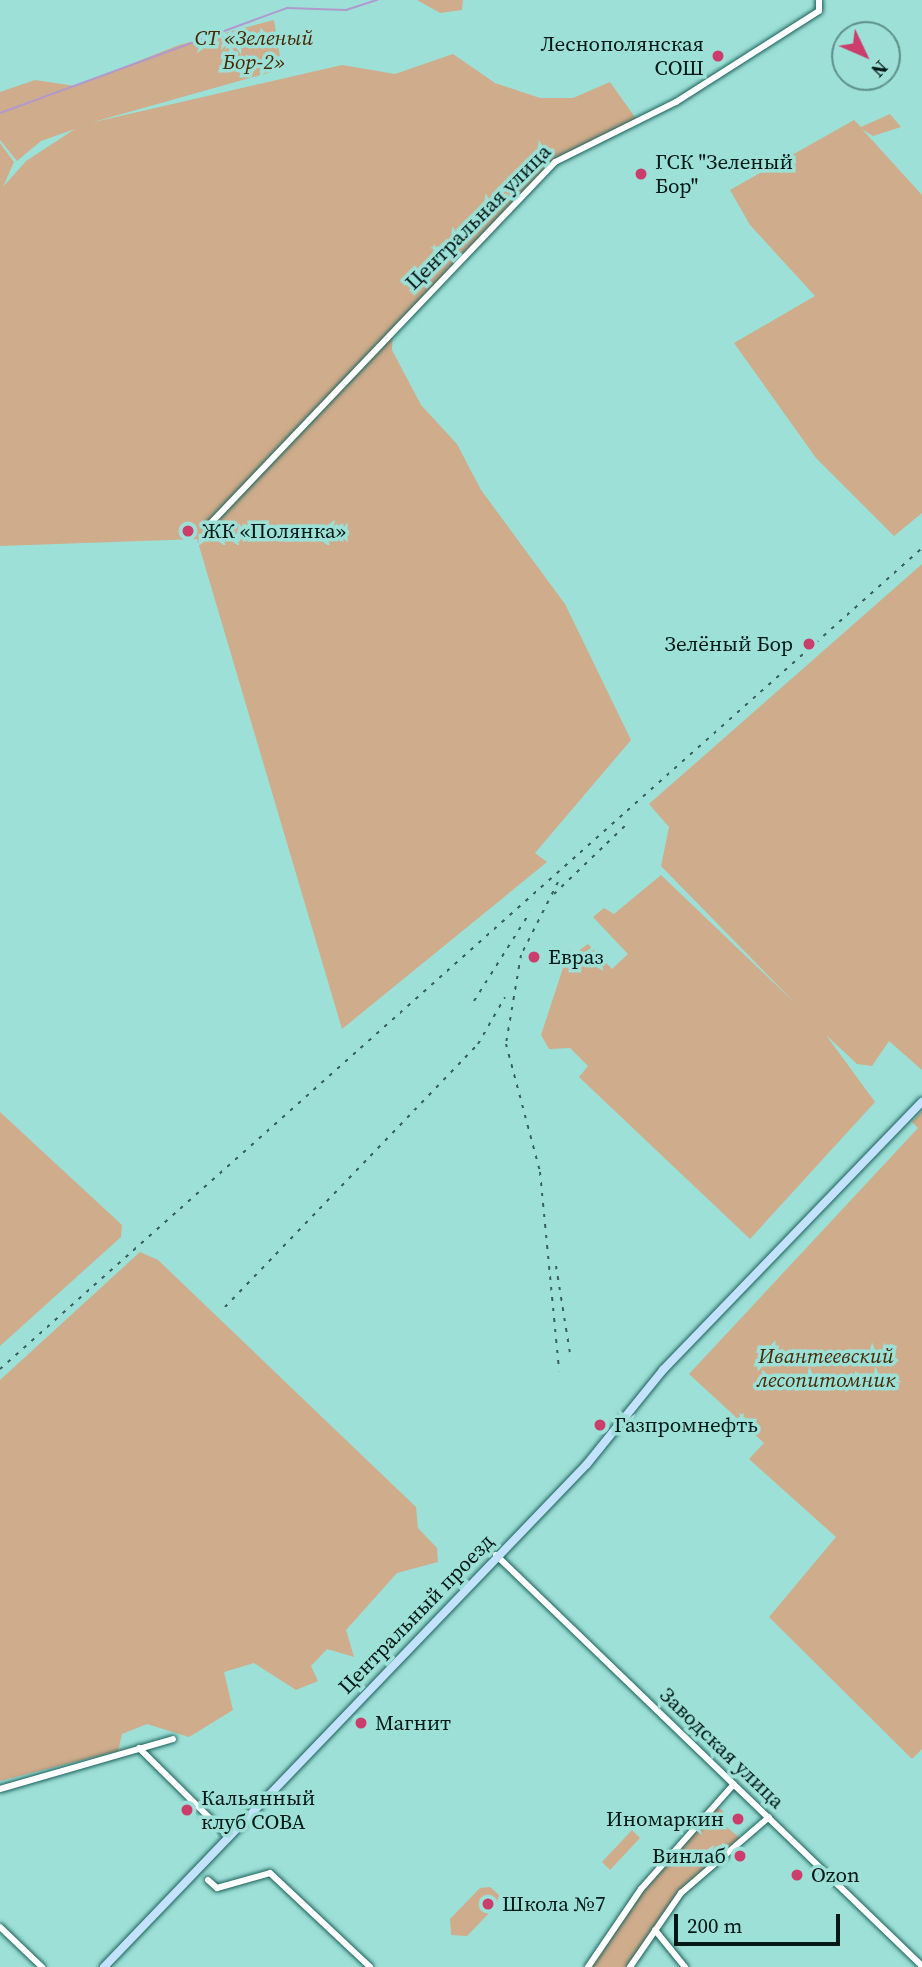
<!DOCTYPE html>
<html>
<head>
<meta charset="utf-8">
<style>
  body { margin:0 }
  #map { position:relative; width:922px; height:1967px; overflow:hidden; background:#9de0d7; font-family:"Source Serif 4",serif }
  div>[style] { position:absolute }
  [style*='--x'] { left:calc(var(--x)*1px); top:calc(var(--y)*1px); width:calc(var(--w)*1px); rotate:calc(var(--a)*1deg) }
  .green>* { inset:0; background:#cfac8b }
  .stream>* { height:2px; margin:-1px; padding:0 1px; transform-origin:1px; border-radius:1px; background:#b199ce }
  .roads { filter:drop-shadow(0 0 2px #1b615a) drop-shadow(0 0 2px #1b615a) }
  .minor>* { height:6px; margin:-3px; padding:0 3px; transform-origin:3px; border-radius:3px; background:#fff }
  .major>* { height:8px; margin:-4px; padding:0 4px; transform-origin:4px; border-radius:4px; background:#c3e2fd }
  .rail>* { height:2px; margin-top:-1px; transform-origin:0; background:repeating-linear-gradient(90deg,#38605b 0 3.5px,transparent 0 10.5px) }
  .dots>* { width:19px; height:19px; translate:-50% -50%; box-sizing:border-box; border:4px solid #9de0d7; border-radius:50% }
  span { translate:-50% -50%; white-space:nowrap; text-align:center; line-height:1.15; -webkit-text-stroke:7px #9de0d7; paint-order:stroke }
  .park-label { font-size:21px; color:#462803; font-style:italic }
  .poi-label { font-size:21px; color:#001816 }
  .right { translate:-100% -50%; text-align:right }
  .left { translate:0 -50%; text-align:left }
  .street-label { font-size:21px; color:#001816 }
  .north { position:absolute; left:831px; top:21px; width:70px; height:70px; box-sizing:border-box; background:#9de0d7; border:2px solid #5e908a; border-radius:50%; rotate:134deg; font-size:19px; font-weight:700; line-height:28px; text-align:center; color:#001816 }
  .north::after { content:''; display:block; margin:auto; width:24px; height:32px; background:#cb3e6c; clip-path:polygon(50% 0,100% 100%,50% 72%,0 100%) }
  .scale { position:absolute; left:674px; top:1914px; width:166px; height:32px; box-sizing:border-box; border:4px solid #001816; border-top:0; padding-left:9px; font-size:21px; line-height:24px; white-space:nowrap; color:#001816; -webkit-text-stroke:5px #9de0d7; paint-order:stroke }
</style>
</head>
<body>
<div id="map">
  <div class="green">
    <div style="clip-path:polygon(417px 0,463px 0,462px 10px,440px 13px)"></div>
    <div style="clip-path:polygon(274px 20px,282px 69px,90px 123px,342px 65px,395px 74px,453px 54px,495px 83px,540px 98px,573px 98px,610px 82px,637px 120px,566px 154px,393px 328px,392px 350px,421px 405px,457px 444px,481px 490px,565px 604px,631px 740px,535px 853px,547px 862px,342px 1029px,197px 539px,0 546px,0 143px,14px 162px,3px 187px,26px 161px,75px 129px,41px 141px,17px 161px,0 140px,0 92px,35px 80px,75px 86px,179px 45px)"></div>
    <div style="clip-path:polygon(890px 114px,901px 127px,873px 136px,862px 129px,922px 195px,922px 513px,894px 536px,816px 458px,734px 343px,815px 296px,750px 225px,730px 190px,854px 120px,861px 127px)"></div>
    <div style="clip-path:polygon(922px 564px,922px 1070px,889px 1041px,872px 1066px,857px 1064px,826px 1035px,875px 1102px,750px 1239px,579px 1077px,588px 1066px,570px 1048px,549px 1049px,541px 1035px,569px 950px,574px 954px,588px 944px,612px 969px,628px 954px,593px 917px,604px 908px,614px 914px,661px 875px,795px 1003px,661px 866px,669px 827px,649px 804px)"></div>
    <div style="clip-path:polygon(922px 1111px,922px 1749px,912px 1759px,769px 1617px,836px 1537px,749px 1459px,764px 1443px,689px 1374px,918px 1128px,912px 1122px)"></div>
    <div style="clip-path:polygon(0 1112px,122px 1225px,121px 1237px,0 1346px)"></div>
    <div style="clip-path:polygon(140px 1252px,158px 1260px,416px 1507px,418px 1528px,437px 1548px,438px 1562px,397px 1573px,346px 1630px,354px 1657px,327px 1649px,311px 1666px,318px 1681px,296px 1690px,254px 1663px,224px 1672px,233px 1710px,189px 1737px,147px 1724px,122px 1734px,118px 1751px,0 1781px,0 1380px)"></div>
    <div style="clip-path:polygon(715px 1805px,724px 1812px,718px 1820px,740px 1838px,681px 1893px,630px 1967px,588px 1967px,638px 1895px)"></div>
    <div style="clip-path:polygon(632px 1830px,640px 1838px,610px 1870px,602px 1862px)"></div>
    <div style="clip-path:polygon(490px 1887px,499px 1895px,496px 1906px,467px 1936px,451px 1935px,450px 1919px,480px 1888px)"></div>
  </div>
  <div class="stream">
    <div style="--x:0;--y:113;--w:306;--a:-20.1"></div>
    <div style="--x:287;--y:8;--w:59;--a:1.9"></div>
    <div style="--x:346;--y:10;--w:33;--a:-18"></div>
  </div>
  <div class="roads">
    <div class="minor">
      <div style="--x:209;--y:525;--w:501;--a:-46.37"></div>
      <div style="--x:555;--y:162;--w:135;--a:-26.4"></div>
      <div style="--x:676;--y:102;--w:169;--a:-32.5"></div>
      <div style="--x:819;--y:11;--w:11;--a:-90"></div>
      <div style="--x:496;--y:1555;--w:592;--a:43.97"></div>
      <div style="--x:139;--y:1748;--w:127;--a:44.7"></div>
      <div style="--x:0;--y:1789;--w:180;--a:-16.1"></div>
      <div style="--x:208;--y:1880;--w:12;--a:42"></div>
      <div style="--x:217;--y:1888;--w:55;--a:-15.8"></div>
      <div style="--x:270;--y:1873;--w:137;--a:43.2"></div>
      <div style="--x:0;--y:1927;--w:58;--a:43.6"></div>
      <div style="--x:655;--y:1930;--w:48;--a:51"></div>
      <div style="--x:588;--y:1967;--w:94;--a:-55.8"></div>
      <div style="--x:641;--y:1889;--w:140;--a:-48.5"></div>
      <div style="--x:630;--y:1967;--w:90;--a:-55.4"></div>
      <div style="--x:681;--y:1893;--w:116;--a:-40.8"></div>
    </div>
    <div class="major">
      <div style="--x:104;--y:1967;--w:697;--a:-46.16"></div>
      <div style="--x:587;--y:1464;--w:121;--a:-51"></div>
      <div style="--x:663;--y:1370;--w:373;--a:-46"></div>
    </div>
  </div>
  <div class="rail">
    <div style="--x:558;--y:882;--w:82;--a:116.9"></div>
    <div style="--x:521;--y:955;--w:90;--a:99.6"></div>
    <div style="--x:506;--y:1044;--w:132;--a:75.1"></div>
    <div style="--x:540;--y:1172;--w:200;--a:84.5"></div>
    <div style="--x:554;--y:894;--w:101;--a:-43.8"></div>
    <div style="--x:474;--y:1001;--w:105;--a:-57.8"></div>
    <div style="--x:556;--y:1266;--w:88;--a:80.9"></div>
    <div style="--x:225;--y:1307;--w:365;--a:-46.1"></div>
    <div style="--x:478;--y:1044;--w:54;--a:-60.1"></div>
    <div style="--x:0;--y:1369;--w:1235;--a:-41.68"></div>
  </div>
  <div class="dots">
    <div style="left:718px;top:56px;background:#cb3e6c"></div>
    <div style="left:641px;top:174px;background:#cb3e6c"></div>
    <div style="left:188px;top:531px;background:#cb3e6c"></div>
    <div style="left:809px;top:644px;background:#cb3e6c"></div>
    <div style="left:534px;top:957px;background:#cb3e6c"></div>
    <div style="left:600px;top:1425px;background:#cb3e6c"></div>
    <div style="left:361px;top:1723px;background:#cb3e6c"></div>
    <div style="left:187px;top:1810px;background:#cb3e6c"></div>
    <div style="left:738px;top:1819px;background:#cb3e6c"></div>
    <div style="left:740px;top:1856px;background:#cb3e6c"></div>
    <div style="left:797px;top:1875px;background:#cb3e6c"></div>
    <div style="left:488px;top:1904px;background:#cb3e6c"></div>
  </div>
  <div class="park-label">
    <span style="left:254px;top:50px">СТ «Зеленый<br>Бор-2»</span>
    <span style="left:826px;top:1368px">Ивантеевский<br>лесопитомник</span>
  </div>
  <div class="poi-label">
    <span class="right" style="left:704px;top:56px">Леснополянская<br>СОШ</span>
    <span class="left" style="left:655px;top:174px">ГСК "Зеленый<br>Бор"</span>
    <span class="left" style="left:202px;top:531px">ЖК «Полянка»</span>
    <span class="right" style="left:793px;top:644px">Зелёный Бор</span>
    <span class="left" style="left:548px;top:957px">Евраз</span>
    <span class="left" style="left:614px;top:1425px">Газпромнефть</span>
    <span class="left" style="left:375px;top:1723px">Магнит</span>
    <span class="left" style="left:201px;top:1810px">Кальянный<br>клуб СОВА</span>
    <span class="right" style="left:724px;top:1819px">Иномаркин</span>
    <span class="right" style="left:726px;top:1856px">Винлаб</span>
    <span class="left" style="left:811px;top:1875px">Ozon</span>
    <span class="left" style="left:502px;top:1904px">Школа №7</span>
  </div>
  <div class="street-label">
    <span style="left:478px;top:217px;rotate:-45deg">Центральная улица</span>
    <span style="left:416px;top:1614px;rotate:-46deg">Центральный проезд</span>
    <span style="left:722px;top:1748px;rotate:44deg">Заводская улица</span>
  </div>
  <div class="north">N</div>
  <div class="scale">200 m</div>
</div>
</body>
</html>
